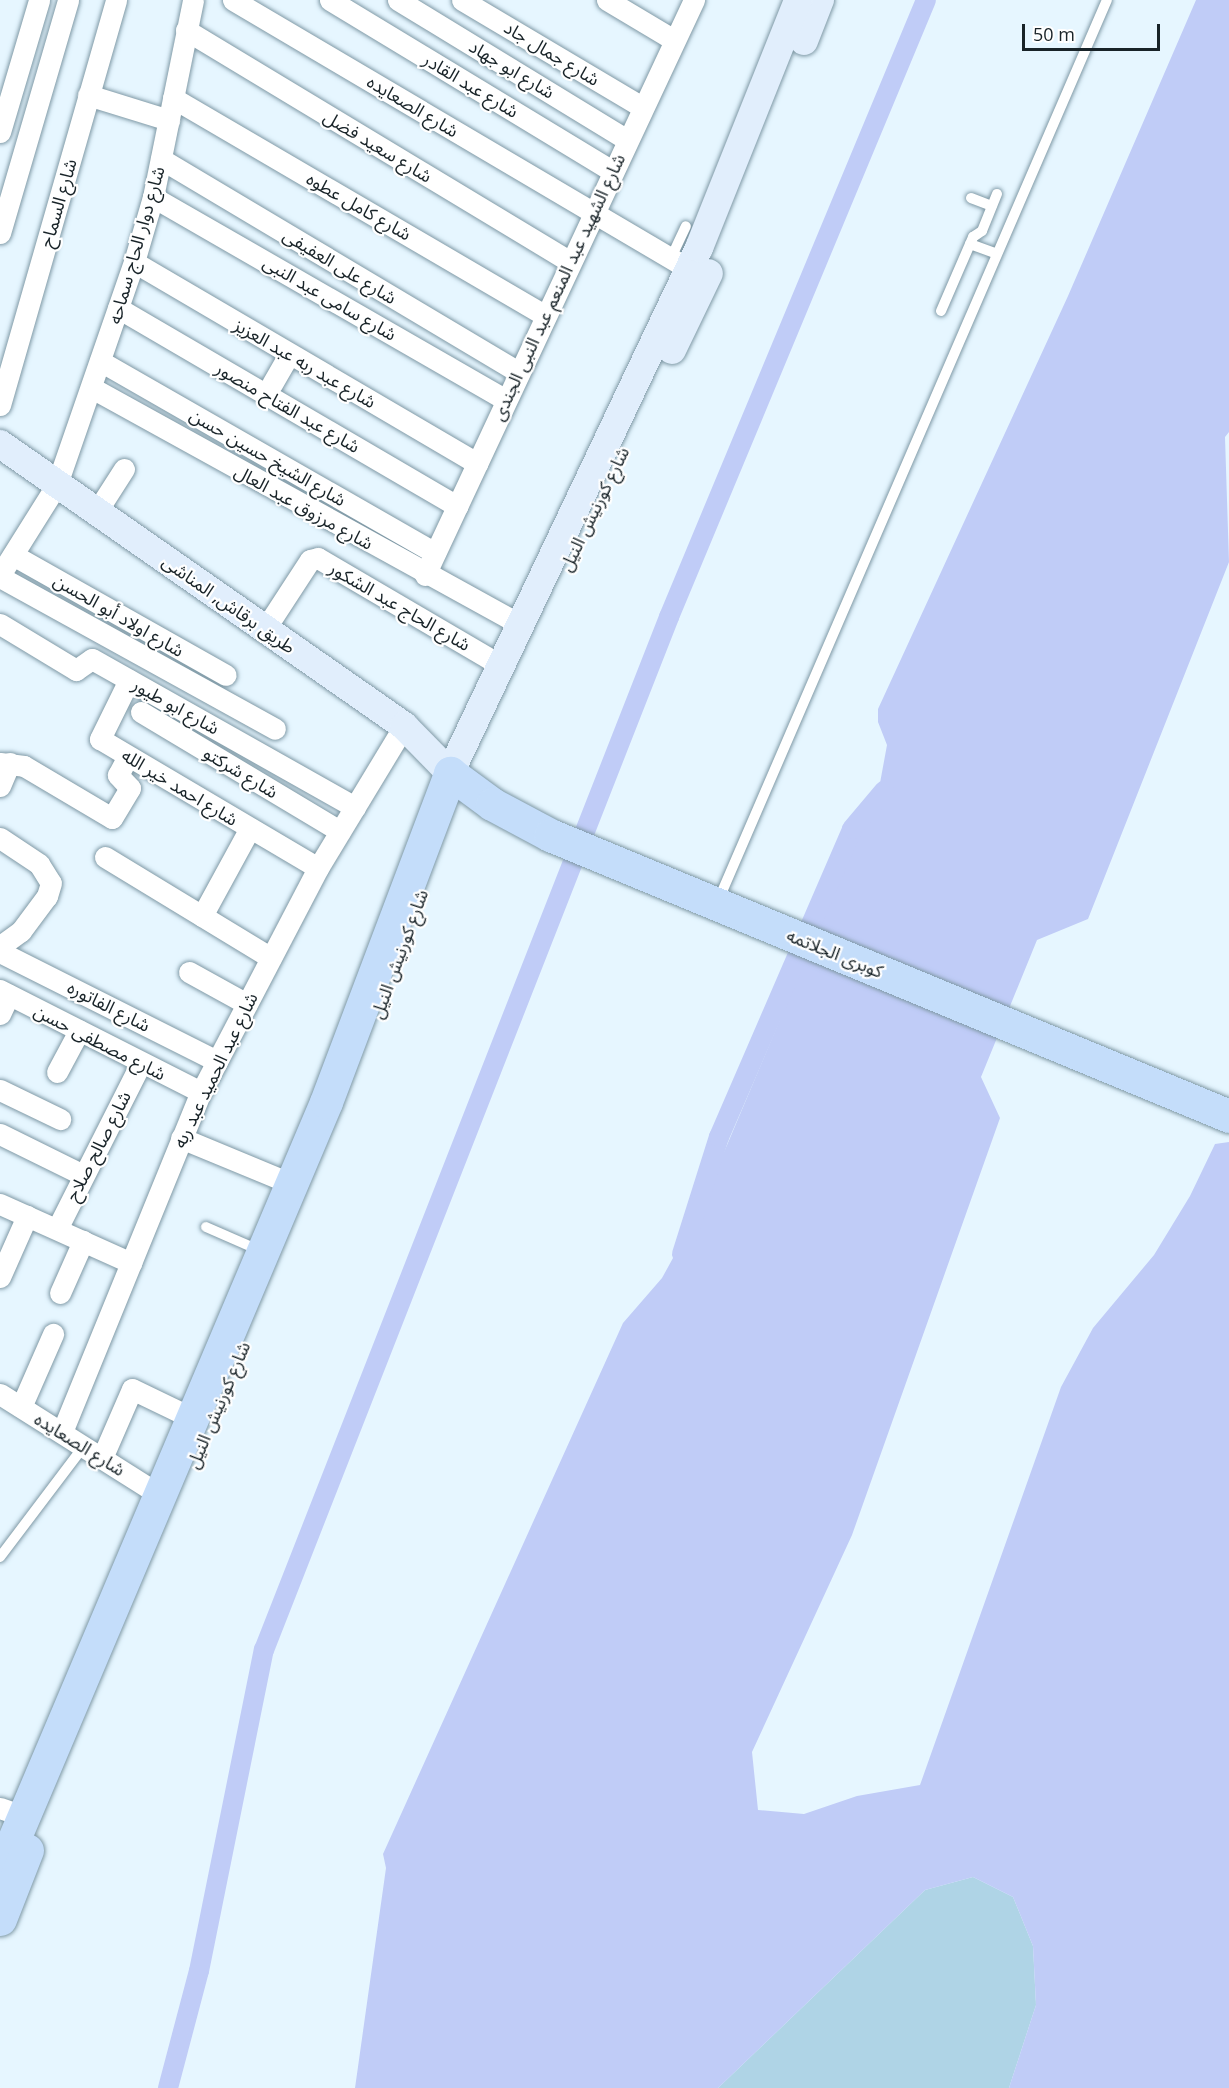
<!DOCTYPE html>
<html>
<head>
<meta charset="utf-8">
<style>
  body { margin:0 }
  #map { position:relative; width:1229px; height:2088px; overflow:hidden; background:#e6f6ff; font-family:"Open Sans","Noto Sans Arabic",sans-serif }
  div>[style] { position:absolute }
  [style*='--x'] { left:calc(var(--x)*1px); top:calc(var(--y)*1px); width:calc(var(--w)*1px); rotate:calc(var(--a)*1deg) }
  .green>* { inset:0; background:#afd4e6 }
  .water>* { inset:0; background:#c0ccf7 }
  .canal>* { height:20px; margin:-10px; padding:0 10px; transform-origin:10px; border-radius:10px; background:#c0ccf7 }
  .roads { filter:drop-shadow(0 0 2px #7f99a6) drop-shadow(0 0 2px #7f99a6) }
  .lane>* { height:10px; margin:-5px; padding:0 5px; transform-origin:5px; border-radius:5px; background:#fff }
  .street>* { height:21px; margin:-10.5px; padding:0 10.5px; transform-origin:10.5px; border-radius:10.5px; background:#fff }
  .secondary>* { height:28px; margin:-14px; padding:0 14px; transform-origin:14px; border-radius:14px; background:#e1eefc }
  .primary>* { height:33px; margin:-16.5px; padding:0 16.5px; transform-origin:16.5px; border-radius:16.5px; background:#c4ddfa }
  span { translate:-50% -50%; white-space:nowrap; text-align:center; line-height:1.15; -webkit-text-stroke:4.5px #fff; paint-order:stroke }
  .street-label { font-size:18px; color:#182328 }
  .scale { position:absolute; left:1022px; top:24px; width:138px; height:27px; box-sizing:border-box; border:3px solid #182328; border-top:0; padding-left:8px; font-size:18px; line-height:21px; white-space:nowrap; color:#182328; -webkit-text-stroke:4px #fff; paint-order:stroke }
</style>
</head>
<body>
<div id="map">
  <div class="green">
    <div style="clip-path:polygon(973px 1877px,1013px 1897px,1033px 1946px,1036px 2005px,1009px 2088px,718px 2088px,925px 1890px)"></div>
  </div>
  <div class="water">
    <div style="clip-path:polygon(1196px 0,1229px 0,1229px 432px,1225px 437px,1229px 562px,1088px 919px,1037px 940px,981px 1077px,1000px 1118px,852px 1535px,752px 1752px,758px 1810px,804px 1814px,857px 1796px,920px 1785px,1061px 1387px,1093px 1328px,1154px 1255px,1190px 1196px,1215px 1144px,1229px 1142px,1229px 2088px,1009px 2088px,1036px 2005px,1033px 1946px,1013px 1897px,973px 1877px,925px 1890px,718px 2088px,355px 2088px,386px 1868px,383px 1854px,623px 1323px,662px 1278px,700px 1209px,880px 783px,887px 745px,878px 722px,878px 709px,1068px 296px)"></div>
  </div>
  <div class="canal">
    <div style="--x:682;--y:1254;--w:123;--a:-72.5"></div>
    <div style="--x:719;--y:1137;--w:335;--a:-66.6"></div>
    <div style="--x:852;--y:829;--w:50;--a:-49.9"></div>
    <div style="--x:168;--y:2088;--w:121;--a:-75.2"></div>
    <div style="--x:199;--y:1971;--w:328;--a:-78.6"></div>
    <div style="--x:264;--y:1650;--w:1110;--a:-68.59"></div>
    <div style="--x:669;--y:617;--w:668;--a:-67.39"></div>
  </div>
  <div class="roads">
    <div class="lane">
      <div style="--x:971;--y:198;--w:22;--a:21"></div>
      <div style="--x:970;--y:244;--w:27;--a:20"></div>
      <div style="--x:671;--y:258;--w:35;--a:-65"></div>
      <div style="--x:941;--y:311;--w:81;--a:-66.6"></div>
      <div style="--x:973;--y:237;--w:11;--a:-34"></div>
      <div style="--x:982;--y:231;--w:40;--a:-68"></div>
      <div style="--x:718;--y:901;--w:981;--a:-66.65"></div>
      <div style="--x:206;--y:1227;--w:60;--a:23.6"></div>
      <div style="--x:0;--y:1557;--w:139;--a:-52.9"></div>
    </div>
    <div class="street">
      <div style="--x:233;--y:0;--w:529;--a:30.54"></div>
      <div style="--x:330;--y:0;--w:328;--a:31.2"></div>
      <div style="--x:398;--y:0;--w:267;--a:31.4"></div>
      <div style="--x:462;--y:0;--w:209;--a:30.7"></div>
      <div style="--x:607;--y:0;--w:78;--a:30.8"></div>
      <div style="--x:186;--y:30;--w:449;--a:31.1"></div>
      <div style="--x:88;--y:95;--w:85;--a:17.2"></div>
      <div style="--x:173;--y:98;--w:431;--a:30.3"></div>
      <div style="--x:0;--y:132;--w:138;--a:-73.5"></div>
      <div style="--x:161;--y:159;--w:417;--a:30.8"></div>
      <div style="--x:153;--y:197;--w:407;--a:29.9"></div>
      <div style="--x:0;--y:233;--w:243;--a:-73.7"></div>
      <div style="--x:134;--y:262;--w:398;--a:30.4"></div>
      <div style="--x:118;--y:308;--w:393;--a:30.3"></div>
      <div style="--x:100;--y:361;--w:386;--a:29.8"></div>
      <div style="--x:272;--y:384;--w:34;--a:-60"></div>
      <div style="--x:92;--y:388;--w:487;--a:28.9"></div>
      <div style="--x:0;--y:405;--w:421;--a:-74"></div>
      <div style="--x:97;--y:511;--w:50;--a:-57.3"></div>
      <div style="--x:13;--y:555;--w:244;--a:29.4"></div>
      <div style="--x:0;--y:575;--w:107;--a:-57.9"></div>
      <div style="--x:57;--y:484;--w:235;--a:-70.9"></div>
      <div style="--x:134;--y:262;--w:68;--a:-73.7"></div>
      <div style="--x:153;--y:197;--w:201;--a:-78.5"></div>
      <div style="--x:425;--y:575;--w:635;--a:-64.93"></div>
      <div style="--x:0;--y:577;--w:314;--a:28.9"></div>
      <div style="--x:0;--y:624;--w:89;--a:31.2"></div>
      <div style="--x:76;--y:670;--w:19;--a:-35"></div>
      <div style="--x:92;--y:659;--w:302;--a:29.4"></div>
      <div style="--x:265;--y:629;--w:82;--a:-56.9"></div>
      <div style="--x:310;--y:560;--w:8;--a:-14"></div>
      <div style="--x:318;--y:558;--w:210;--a:30.4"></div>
      <div style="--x:129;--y:680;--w:66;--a:116.2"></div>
      <div style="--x:100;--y:739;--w:253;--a:30.6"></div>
      <div style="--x:141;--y:712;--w:232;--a:30.9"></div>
      <div style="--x:0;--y:763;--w:24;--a:7"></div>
      <div style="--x:24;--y:766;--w:102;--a:30.6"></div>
      <div style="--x:112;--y:818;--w:35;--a:-59"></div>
      <div style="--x:130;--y:788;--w:18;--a:-133"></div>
      <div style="--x:118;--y:775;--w:21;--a:-62"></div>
      <div style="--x:0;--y:786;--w:25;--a:-67"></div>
      <div style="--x:0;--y:838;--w:47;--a:33.7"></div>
      <div style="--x:39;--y:864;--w:22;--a:58"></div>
      <div style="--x:51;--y:883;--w:14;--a:107"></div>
      <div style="--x:47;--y:896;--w:44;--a:126.6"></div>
      <div style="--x:21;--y:931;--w:26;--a:144"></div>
      <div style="--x:105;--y:857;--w:194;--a:31.3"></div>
      <div style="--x:202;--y:916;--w:100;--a:-61.4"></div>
      <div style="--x:0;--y:952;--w:243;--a:26.7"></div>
      <div style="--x:189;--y:972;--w:66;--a:28.9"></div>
      <div style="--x:0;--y:990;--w:225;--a:26.9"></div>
      <div style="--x:0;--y:1014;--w:21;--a:-65"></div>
      <div style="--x:57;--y:1072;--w:47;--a:-61.8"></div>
      <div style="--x:0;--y:1090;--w:67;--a:25.8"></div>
      <div style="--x:0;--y:1134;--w:93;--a:26.3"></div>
      <div style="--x:181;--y:1138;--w:120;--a:22.5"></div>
      <div style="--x:0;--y:1204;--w:144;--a:24.2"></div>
      <div style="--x:57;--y:1229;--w:186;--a:-63.2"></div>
      <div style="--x:0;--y:1277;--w:67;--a:-66.1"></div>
      <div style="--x:60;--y:1293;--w:57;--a:-66.1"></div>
      <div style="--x:0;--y:1394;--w:189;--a:32.3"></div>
      <div style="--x:21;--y:1407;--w:80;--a:-66.3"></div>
      <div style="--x:62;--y:1432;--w:367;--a:-67.8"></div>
      <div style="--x:201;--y:1092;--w:253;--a:-62.4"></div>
      <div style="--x:318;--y:868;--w:166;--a:-58.8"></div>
      <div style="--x:102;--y:1458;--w:75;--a:-66.5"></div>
      <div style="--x:132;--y:1389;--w:69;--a:25.8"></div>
      <div style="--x:0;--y:1808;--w:24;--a:19"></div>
    </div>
    <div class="secondary">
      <div style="--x:804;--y:41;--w:44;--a:-68.7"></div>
      <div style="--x:672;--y:350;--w:85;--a:-64.3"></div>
      <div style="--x:0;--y:444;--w:493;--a:34.9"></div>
      <div style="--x:404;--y:726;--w:66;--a:45.6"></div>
      <div style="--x:450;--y:773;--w:581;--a:-64.63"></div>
      <div style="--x:699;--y:248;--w:267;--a:-68.2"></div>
    </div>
    <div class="primary">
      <div style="--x:0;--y:1872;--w:836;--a:-67.05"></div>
      <div style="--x:326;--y:1102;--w:352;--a:-69.3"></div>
      <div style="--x:450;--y:773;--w:52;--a:36.4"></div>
      <div style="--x:492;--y:804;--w:66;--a:28.1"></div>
      <div style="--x:550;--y:835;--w:735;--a:22.48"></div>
      <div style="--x:0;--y:1919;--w:74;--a:-68.6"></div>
    </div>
  </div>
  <div class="street-label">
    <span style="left:552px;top:53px;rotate:31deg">شارع جمال جاد</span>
    <span style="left:512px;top:69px;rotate:31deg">شارع ابو جهاد</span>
    <span style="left:471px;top:85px;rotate:31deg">شارع عبد القادر</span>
    <span style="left:413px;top:106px;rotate:31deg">شارع الصعايده</span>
    <span style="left:378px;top:146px;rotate:31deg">شارع سعيد فضل</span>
    <span style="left:58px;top:203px;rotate:-74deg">شارع السماح</span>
    <span style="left:359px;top:206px;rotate:30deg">شارع كامل عطوه</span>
    <span style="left:136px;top:245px;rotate:-74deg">شارع دوار الحاج سماحه</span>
    <span style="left:340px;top:266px;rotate:31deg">شارع على العفيفى</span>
    <span style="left:558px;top:287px;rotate:-65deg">شارع الشهيد عبد المنعم عبد النبى الجندى</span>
    <span style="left:330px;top:298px;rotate:30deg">شارع سامى عبد النبى</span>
    <span style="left:305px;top:363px;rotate:30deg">شارع عبد ربه عبد العزيز</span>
    <span style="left:288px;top:407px;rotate:30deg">شارع عبد الفتاح منصور</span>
    <span style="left:268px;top:457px;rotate:30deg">شارع الشيخ حسين حسن</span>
    <span style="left:304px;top:507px;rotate:29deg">شارع مرزوق عبد العال</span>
    <span style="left:594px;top:509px;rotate:-64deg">شارع كورنيش النيل</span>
    <span style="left:229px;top:604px;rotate:35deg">طريق برقاش, المناشى</span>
    <span style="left:400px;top:606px;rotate:30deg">شارع الحاج عبد الشكور</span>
    <span style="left:119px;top:615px;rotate:30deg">شارع اولاد أبو الحسن</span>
    <span style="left:176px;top:706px;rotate:29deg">شارع ابو طيور</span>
    <span style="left:241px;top:772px;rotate:31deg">شارع شركتو</span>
    <span style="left:180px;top:787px;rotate:31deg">شارع احمد خير الله</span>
    <span style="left:835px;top:953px;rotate:22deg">كوبرى الجلاتمه</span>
    <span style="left:399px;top:954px;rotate:-70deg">شارع كورنيش النيل</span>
    <span style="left:109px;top:1006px;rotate:27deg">شارع الفاتوره</span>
    <span style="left:100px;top:1042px;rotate:27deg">شارع مصطفى حسن</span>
    <span style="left:215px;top:1070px;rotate:-64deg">شارع عبد الحميد عبد ربه</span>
    <span style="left:98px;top:1146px;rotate:-63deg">شارع صالح صلاح</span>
    <span style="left:218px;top:1405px;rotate:-67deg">شارع كورنيش النيل</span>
    <span style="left:80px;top:1444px;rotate:32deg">شارع الصعايده</span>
  </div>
  <div class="scale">50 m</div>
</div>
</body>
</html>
